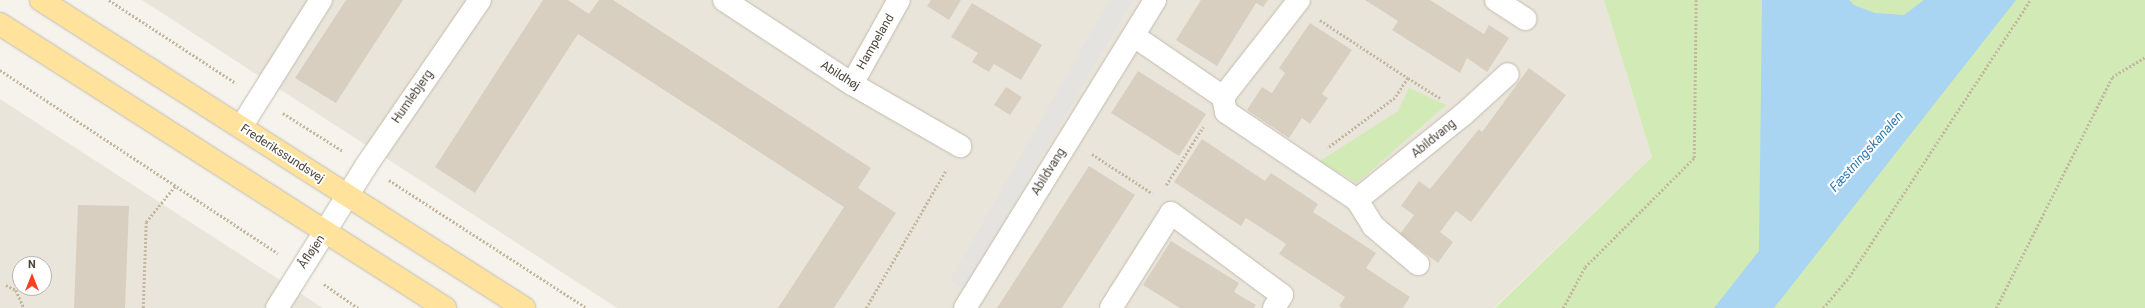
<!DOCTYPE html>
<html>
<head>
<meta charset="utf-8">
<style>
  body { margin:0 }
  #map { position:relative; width:2145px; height:308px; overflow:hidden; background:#f6f3ec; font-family:Roboto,sans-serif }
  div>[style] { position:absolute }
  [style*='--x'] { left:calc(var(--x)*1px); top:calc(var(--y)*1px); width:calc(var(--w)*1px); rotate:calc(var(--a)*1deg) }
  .residential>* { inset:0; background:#eae5da }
  .green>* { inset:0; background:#d2eab5 }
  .parking>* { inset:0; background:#e5e3e0 }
  .water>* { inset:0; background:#a9d4f2 }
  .building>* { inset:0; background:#d8cfc1 }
  .path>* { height:2.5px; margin-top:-1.25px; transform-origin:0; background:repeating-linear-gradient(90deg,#c4b79f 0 2px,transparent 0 4px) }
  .roads { filter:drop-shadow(0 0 1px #c2bbae) drop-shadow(0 0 1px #c2bbae) }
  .minor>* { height:22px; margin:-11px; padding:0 11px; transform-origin:11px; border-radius:11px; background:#fff }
  .major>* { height:22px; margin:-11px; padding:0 11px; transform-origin:11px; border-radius:11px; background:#ffe39c }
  span { translate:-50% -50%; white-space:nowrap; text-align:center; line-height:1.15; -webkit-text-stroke:4px #fff; paint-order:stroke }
  .street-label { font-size:12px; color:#4b4439 }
  .water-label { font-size:13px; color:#2e7ab2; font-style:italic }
  .north { position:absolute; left:12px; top:256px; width:40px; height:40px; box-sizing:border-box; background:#fff; border:1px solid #b7b4b0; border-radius:50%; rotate:0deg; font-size:11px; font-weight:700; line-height:16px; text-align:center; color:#4b4439 }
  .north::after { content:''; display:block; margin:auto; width:14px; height:18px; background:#fc3f1d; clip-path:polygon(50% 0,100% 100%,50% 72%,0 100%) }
</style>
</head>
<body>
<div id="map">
  <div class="residential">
    <div style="clip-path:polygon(142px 0,1604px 0,1652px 157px,1494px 308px,617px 308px)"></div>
    <div style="clip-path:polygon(evenodd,0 99px,323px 308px,0 308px,0 99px,20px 264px,44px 264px,44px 288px,20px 288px,20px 264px)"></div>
  </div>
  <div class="green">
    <div style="clip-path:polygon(1604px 0,2145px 0,2145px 308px,1495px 308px,1652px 157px)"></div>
    <div style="clip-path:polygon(1409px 88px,1446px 105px,1357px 183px,1320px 161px,1398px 111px)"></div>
  </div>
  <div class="parking">
    <div style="clip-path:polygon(1109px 0,1133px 0,964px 290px,950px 280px)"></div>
  </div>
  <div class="water">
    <div style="clip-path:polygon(1762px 0,1849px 0,1854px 5px,1875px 13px,1904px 15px,1924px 0,2016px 0,1774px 308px,1714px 308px,1759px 251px)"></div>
  </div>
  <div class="building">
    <div style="clip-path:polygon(346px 0,403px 0,336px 103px,295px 78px)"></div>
    <div style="clip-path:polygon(543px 0,568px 0,589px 14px,599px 0,613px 0,871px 168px,858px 188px,896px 213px,834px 308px,778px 308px,844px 207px,578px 34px,475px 193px,435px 167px)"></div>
    <div style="clip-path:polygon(931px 0,961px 0,949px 20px,927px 6px)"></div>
    <div style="clip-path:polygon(1201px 0,1268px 0,1263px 7px,1256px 3px,1217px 66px,1176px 40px)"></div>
    <div style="clip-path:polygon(1365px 0,1430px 0,1484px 34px,1489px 25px,1509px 38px,1487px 72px,1467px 58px,1460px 73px,1392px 30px,1398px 21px)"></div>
    <div style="clip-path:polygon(972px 3px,1042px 45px,1021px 80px,994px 64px,989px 72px,972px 62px,978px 53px,951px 37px)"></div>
    <div style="clip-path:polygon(1310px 23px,1352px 50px,1322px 94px,1328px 98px,1310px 124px,1302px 118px,1289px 138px,1247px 110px,1262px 87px,1272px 93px,1285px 73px,1279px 68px)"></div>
    <div style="clip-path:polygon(1529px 68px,1566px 95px,1471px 222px,1456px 211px,1440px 232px,1453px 242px,1438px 263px,1400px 234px,1414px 215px,1401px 206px,1419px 181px,1430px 189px,1479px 129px,1482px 132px)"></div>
    <div style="clip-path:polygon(1138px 71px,1206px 114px,1179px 156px,1111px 113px)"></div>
    <div style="clip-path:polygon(1006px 87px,1022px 97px,1010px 115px,994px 105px)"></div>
    <div style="clip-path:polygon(1202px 139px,1265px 181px,1271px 173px,1318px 204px,1313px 212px,1376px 253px,1366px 268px,1410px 297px,1403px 308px,1342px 308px,1339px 306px,1345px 297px,1279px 254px,1286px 244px,1246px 218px,1241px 226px,1174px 182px)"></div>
    <div style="clip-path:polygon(1089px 166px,1135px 195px,1062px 308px,997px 308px)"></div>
    <div style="clip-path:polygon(78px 205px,129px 206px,125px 308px,74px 308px)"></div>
    <div style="clip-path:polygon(1171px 241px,1239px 283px,1234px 292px,1256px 305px,1254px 308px,1180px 308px,1143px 285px)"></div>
  </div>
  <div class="path">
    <div style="--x:109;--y:0;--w:152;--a:33.2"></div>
    <div style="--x:1320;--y:20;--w:105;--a:33.4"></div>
    <div style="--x:1408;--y:78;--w:24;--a:123"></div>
    <div style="--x:1395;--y:98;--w:84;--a:143.3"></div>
    <div style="--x:0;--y:70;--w:333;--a:33.4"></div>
    <div style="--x:1408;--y:78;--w:38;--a:32"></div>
    <div style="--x:283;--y:113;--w:71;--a:32.3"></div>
    <div style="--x:1092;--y:154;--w:72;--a:33"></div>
    <div style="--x:389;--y:180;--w:236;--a:32.9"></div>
    <div style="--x:1166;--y:185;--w:69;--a:-57.5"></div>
    <div style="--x:324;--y:284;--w:42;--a:35.2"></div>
    <div style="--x:6;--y:285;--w:11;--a:27"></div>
    <div style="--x:16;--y:290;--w:20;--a:66"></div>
    <div style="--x:143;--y:308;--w:86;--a:-88"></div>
    <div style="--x:146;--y:222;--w:46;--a:-51.1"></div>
    <div style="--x:866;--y:308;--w:160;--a:-59.9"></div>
    <div style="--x:1563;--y:308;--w:47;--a:-61.8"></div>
    <div style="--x:1585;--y:267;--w:154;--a:-45"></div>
    <div style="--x:1694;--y:158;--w:158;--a:-89.3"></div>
    <div style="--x:1823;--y:308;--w:40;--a:-50"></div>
    <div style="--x:1849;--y:277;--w:331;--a:-56.8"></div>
    <div style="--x:1996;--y:308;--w:258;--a:-63.3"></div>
    <div style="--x:2112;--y:77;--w:39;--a:-31"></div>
  </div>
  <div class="roads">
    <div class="minor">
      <div style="--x:724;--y:0;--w:153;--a:33.3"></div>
      <div style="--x:852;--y:84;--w:125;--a:29.9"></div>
      <div style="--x:1496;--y:0;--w:35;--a:33"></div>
      <div style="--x:1134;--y:36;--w:108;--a:34.4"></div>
      <div style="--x:1223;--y:97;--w:15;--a:79"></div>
      <div style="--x:1226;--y:112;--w:158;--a:33.9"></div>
      <div style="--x:1357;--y:200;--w:137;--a:-38.8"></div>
      <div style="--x:1464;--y:114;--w:59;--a:-42.3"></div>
      <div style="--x:852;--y:84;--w:96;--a:-60.8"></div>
      <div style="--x:1223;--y:97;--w:123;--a:-51.9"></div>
      <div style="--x:241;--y:127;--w:150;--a:-57.8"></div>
      <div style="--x:1357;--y:200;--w:31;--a:58"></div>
      <div style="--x:1373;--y:226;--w:59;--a:40.2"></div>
      <div style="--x:277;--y:308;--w:168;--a:-57.9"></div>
      <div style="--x:366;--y:166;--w:201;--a:-55.5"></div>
      <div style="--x:965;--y:308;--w:362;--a:-58.3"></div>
      <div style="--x:1111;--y:308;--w:112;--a:-57.7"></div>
      <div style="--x:1171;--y:213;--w:138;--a:36.5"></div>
      <div style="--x:1282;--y:295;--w:15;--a:122"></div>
    </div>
    <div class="major">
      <div style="--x:41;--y:0;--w:573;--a:32.52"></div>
      <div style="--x:0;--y:24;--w:528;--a:32.55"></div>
    </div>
  </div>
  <div class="street-label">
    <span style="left:876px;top:42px;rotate:-60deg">Hampeland</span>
    <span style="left:840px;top:76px;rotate:32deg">Abildhøj</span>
    <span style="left:413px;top:97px;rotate:-55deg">Humlebjerg</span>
    <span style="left:1434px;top:139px;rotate:-39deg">Abildvang</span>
    <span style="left:282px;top:154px;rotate:33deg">Frederikssundsvej</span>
    <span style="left:1049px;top:172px;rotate:-58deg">Abildvang</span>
    <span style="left:312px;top:252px;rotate:-56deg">Åfløjen</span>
  </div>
  <div class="water-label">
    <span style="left:1867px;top:152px;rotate:-48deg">Fæstningskanalen</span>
  </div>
  <div class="north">N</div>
</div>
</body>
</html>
